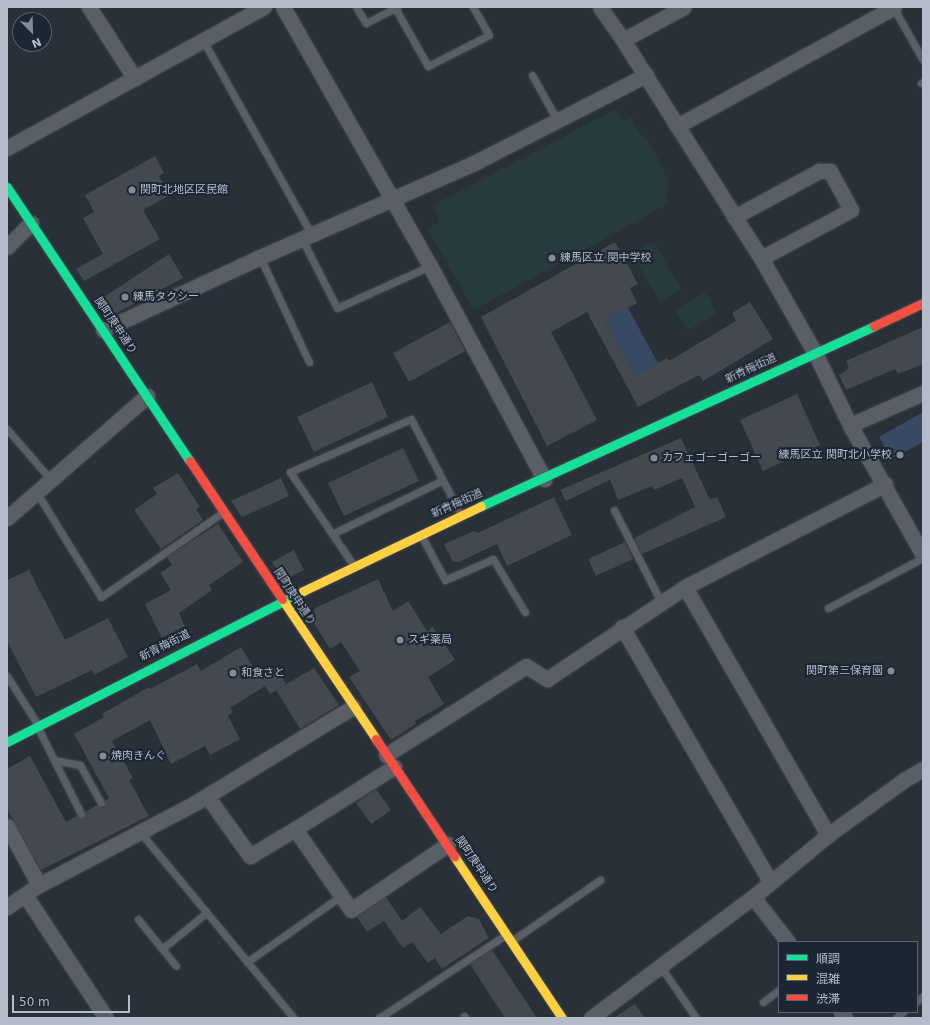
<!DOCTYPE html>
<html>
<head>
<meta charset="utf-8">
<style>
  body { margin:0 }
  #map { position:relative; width:930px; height:1025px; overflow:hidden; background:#2a3038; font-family:"DejaVu Sans","Noto Sans JP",sans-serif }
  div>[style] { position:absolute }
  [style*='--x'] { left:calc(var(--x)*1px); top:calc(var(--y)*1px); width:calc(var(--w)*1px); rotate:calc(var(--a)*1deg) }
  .green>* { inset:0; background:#273a3e }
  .water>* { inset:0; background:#384963 }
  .building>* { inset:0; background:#444950 }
  .roads { filter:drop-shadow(0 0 1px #484c53) drop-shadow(0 0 1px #484c53) }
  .lane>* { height:7px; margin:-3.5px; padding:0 3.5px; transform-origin:3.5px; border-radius:3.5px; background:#5a5e66 }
  .street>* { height:15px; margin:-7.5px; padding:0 7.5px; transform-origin:7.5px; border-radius:7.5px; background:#5a5e66 }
  .fast>* { height:9px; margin:-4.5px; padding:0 4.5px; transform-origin:4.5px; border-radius:4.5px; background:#16e098 }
  .slow>* { height:9px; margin:-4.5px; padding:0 4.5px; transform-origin:4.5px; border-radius:4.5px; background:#ffcf43 }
  .jam>* { height:9px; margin:-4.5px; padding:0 4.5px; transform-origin:4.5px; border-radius:4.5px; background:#f24e42 }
  .dots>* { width:11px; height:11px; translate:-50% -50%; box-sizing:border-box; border:2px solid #1d2633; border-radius:50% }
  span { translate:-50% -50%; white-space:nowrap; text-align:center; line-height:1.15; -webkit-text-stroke:4px #1d2633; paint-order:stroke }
  .poi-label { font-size:11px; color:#b4bcc9 }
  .left { translate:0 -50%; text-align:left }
  .right { translate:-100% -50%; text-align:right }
  .street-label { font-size:11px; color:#b4bcc9 }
  .frame { position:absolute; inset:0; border:8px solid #b4bcc9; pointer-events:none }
  .legend { position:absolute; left:778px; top:941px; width:140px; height:72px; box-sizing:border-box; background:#1d2633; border:1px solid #59626f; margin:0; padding:5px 7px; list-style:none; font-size:12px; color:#b4bcc9 }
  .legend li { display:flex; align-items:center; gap:8px; height:20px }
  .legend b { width:20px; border:1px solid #59626f }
  .north { position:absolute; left:12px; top:12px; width:40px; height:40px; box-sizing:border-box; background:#1d2633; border:1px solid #59626f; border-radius:50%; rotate:157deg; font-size:11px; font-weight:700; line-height:16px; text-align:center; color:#b4bcc9 }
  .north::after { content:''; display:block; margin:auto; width:14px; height:18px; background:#848b96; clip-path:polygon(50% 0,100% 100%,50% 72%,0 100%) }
  .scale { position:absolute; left:12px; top:995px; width:118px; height:18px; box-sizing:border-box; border:2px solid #b4bcc9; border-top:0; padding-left:5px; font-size:12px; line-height:14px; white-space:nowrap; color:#b4bcc9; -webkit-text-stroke:3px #1d2633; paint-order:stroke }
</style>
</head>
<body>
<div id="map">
  <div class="green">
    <div style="clip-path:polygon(617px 109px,624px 121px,631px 117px,640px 134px,652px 146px,669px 182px,666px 195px,668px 204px,474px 310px,427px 228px,440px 221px,433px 205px)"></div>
    <div style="clip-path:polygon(654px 241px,681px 289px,660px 302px,632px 254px)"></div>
    <div style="clip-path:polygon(705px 292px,717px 313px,687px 331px,675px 311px)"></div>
    <div style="clip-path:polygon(91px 1008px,98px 1018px,76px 1018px)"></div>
  </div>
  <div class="water">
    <div style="clip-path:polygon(628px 308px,658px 363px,635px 375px,605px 320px)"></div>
    <div style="clip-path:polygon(923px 412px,923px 442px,892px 459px,879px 437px)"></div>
  </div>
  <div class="building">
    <div style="clip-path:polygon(155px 156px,164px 173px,159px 176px,170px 195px,143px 210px,160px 239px,84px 281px,76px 269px,103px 254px,83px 218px,94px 212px,85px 195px)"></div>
    <div style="clip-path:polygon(615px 242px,638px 284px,630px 288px,637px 303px,605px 320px,635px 375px,667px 358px,669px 361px,736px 321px,732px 313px,750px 302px,773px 339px,703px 381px,699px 375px,638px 407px,587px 312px,551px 332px,597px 420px,547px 446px,481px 317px)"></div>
    <div style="clip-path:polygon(169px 254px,183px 278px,109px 317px,98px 301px)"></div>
    <div style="clip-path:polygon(450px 322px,465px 351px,409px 382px,393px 353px)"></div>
    <div style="clip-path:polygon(923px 327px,923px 364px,898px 374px,895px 369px,846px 390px,839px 375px,849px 368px,846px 361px)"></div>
    <div style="clip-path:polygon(372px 382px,388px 417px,314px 452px,297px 417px)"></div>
    <div style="clip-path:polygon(797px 394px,820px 445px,763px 471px,740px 420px)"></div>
    <div style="clip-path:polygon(681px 438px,710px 500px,717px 497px,726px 517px,642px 554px,634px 538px,695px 507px,682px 478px,654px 490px,652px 486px,618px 500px,610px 480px,566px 501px,560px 490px)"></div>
    <div style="clip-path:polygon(403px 448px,419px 481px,344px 516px,328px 483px)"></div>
    <div style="clip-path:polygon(178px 473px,200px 507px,196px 509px,203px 520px,161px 549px,134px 510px,157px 494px,153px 488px)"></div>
    <div style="clip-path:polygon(281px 478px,289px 496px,242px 517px,231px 501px)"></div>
    <div style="clip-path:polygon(554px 497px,572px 535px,507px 566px,497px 544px,459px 562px,453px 562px,444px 544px,474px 531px,478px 533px)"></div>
    <div style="clip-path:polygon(218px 524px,243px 562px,209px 585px,212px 590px,179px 613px,185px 626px,162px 638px,145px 604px,171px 590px,160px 573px,172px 565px,167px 557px)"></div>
    <div style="clip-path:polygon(625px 542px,633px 559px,596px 576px,588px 559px)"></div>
    <div style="clip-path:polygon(294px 550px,304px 570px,288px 578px,279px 573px,272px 562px)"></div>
    <div style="clip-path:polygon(29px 570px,65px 640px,108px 618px,128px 657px,94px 675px,92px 670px,36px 697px,7px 641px,7px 580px)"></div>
    <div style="clip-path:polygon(378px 579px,393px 611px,408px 601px,427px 631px,433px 627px,455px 660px,428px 677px,444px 704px,415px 721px,416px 724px,391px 740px,349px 677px,360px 671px,341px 642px,330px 649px,312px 620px,315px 608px)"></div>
    <div style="clip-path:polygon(241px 647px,258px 675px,275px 665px,286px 684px,270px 694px,265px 686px,230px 708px,233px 712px,228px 716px,240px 739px,210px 755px,205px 746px,171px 764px,150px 720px,112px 741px,133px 778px,129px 780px,149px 816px,41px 870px,7px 809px,7px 769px,30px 756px,66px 822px,77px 816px,84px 818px,85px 812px,97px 805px,103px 808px,105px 801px,109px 798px,74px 734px,104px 717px,102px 714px,149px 687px,150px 689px,197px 664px,201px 671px)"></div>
    <div style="clip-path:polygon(314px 668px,339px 705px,300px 729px,276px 690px)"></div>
    <div style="clip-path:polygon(376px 789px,391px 810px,371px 824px,356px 803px)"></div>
    <div style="clip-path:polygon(386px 897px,402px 921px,420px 907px,441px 934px,468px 916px,479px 919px,489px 938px,442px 969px,435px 958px,428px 963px,412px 942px,403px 948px,384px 921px,367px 932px,357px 917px)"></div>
    <div style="clip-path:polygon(492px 950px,537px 1018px,505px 1018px,470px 964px)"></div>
    <div style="clip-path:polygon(635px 1004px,645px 1018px,614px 1018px)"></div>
  </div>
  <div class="roads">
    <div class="lane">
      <div style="--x:356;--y:7;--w:19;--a:58"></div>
      <div style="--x:366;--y:23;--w:35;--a:-27"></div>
      <div style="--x:893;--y:7;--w:61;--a:60.5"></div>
      <div style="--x:395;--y:8;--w:67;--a:60.4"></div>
      <div style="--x:428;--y:66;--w:68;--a:-26.9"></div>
      <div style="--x:489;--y:35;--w:32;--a:-120"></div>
      <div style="--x:204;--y:42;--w:221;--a:60.8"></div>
      <div style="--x:532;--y:75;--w:51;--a:60.9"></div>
      <div style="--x:921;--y:83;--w:2;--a:-27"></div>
      <div style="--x:302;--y:239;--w:77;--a:63.1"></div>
      <div style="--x:337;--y:308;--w:102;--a:-24.3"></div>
      <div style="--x:260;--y:257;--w:116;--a:65"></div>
      <div style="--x:7;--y:429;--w:67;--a:49.2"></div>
      <div style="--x:37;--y:493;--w:122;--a:58.4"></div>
      <div style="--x:101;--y:597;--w:147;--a:-34.8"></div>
      <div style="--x:614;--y:510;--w:103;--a:62.9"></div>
      <div style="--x:332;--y:534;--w:123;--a:-25.9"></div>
      <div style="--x:421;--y:535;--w:51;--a:61.9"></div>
      <div style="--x:445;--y:580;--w:52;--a:-23.6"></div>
      <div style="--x:493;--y:559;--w:62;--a:58.9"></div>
      <div style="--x:352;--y:563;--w:110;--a:-124.3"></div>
      <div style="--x:290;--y:472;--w:132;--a:-23.7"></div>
      <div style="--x:411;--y:419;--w:106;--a:62.5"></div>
      <div style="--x:828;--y:608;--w:107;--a:-27.8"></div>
      <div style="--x:7;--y:676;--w:58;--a:57.7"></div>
      <div style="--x:38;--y:728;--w:96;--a:63.4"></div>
      <div style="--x:54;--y:760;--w:26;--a:11"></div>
      <div style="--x:80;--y:765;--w:43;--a:61.1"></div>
      <div style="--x:140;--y:832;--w:241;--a:50.4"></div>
      <div style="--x:138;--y:919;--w:60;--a:51"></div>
      <div style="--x:513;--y:940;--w:106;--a:-34.6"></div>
      <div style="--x:162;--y:949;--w:57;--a:-39.3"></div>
      <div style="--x:247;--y:962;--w:115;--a:-35.1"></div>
      <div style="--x:661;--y:967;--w:62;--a:55.5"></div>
      <div style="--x:917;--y:1001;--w:8;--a:-40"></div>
      <div style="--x:763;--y:1002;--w:20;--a:-37"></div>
      <div style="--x:464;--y:1016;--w:2;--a:63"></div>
      <div style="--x:379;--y:1018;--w:149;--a:-33.3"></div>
      <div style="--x:896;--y:1018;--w:9;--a:-41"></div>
    </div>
    <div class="street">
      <div style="--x:89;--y:7;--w:85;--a:57.4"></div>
      <div style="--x:283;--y:7;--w:298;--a:60.4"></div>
      <div style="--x:430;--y:266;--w:242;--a:61.8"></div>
      <div style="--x:600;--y:7;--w:40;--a:55.1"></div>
      <div style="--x:623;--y:40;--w:258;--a:57.7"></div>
      <div style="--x:761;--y:258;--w:109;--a:60.4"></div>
      <div style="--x:815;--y:353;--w:80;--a:64.1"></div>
      <div style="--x:850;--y:425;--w:149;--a:60.7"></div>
      <div style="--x:623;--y:40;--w:69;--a:-28.4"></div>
      <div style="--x:677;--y:126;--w:247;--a:-28.7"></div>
      <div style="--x:7;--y:148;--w:293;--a:-28.8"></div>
      <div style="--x:734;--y:217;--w:97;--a:-28.4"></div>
      <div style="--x:819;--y:171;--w:11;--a:0"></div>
      <div style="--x:830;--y:171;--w:44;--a:61.7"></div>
      <div style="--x:851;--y:210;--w:102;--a:151.9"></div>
      <div style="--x:7;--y:247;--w:34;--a:-45"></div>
      <div style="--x:103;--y:330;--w:173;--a:-24.9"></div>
      <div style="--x:260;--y:257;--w:236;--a:-23.7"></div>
      <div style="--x:476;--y:162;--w:191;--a:-27.1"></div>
      <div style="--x:850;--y:425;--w:80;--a:-23.7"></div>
      <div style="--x:7;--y:518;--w:186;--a:-41.1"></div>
      <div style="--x:685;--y:587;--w:286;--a:60"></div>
      <div style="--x:622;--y:627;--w:294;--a:59.8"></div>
      <div style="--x:386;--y:755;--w:166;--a:-32.4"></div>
      <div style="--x:526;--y:666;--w:25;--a:32"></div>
      <div style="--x:547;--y:679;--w:166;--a:-33.7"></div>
      <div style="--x:685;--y:587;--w:225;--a:-27.2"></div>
      <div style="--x:207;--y:796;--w:74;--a:54.4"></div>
      <div style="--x:250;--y:856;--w:52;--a:-31"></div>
      <div style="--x:295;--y:829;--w:98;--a:55.3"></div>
      <div style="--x:351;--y:910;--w:117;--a:-34.2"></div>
      <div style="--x:7;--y:826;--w:67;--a:61.5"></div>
      <div style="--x:295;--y:829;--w:117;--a:-32.1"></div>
      <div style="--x:25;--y:895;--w:147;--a:56.6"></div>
      <div style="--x:753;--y:897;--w:57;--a:52.1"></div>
      <div style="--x:7;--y:907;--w:39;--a:-35"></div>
      <div style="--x:39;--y:885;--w:176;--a:-27.7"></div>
      <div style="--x:195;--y:803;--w:185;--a:-31.3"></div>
      <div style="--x:841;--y:1012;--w:7;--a:56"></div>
      <div style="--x:591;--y:1018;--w:202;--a:-36.8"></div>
      <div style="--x:753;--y:897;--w:97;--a:-39.6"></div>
      <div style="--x:828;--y:835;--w:94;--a:-35.9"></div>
      <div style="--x:904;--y:780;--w:22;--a:-30"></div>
    </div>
    <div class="fast">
      <div style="--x:7;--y:187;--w:329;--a:56.3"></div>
      <div style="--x:481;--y:506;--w:432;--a:-24.6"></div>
      <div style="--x:7;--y:742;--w:332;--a:-27"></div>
    </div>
    <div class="slow">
      <div style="--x:303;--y:591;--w:197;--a:-25.5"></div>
      <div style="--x:282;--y:599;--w:169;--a:56.1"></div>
      <div style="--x:454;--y:856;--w:195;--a:56.3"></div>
    </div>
    <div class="jam">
      <div style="--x:874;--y:326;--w:54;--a:-25.1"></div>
      <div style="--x:190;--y:461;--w:166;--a:56.3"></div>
      <div style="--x:376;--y:739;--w:141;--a:56.3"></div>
    </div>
  </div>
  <div class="dots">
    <div style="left:132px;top:190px;background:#848b96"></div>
    <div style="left:552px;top:258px;background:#848b96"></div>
    <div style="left:125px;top:297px;background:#848b96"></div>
    <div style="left:900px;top:455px;background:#848b96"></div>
    <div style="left:654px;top:458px;background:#848b96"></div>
    <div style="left:400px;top:640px;background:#848b96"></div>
    <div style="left:891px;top:671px;background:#848b96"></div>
    <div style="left:233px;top:673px;background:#848b96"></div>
    <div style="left:103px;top:756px;background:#848b96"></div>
  </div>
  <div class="poi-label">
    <span class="left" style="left:140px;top:190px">関町北地区区民館</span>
    <span class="left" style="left:560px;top:258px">練馬区立 関中学校</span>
    <span class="left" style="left:133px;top:297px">練馬タクシー</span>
    <span class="right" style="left:892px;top:455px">練馬区立 関町北小学校</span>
    <span class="left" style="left:662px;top:458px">カフェゴーゴーゴー</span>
    <span class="left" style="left:408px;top:640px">スギ薬局</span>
    <span class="right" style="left:883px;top:671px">関町第三保育園</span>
    <span class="left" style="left:241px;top:673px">和食さと</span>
    <span class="left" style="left:111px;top:756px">焼肉きんぐ</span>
  </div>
  <div class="street-label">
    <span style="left:115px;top:326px;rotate:56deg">関町庚申通り</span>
    <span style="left:751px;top:369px;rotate:-25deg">新青梅街道</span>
    <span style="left:457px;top:504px;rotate:-24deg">新青梅街道</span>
    <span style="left:294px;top:597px;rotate:57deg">関町庚申通り</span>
    <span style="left:165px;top:646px;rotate:-27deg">新青梅街道</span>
    <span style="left:476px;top:865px;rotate:56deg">関町庚申通り</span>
  </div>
  <div class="frame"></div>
  <ul class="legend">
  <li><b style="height:5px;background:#16e098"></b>順調</li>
  <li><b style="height:5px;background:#ffcf43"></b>混雑</li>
  <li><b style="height:5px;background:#f24e42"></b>渋滞</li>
  </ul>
  <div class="north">N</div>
  <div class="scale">50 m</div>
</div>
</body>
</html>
